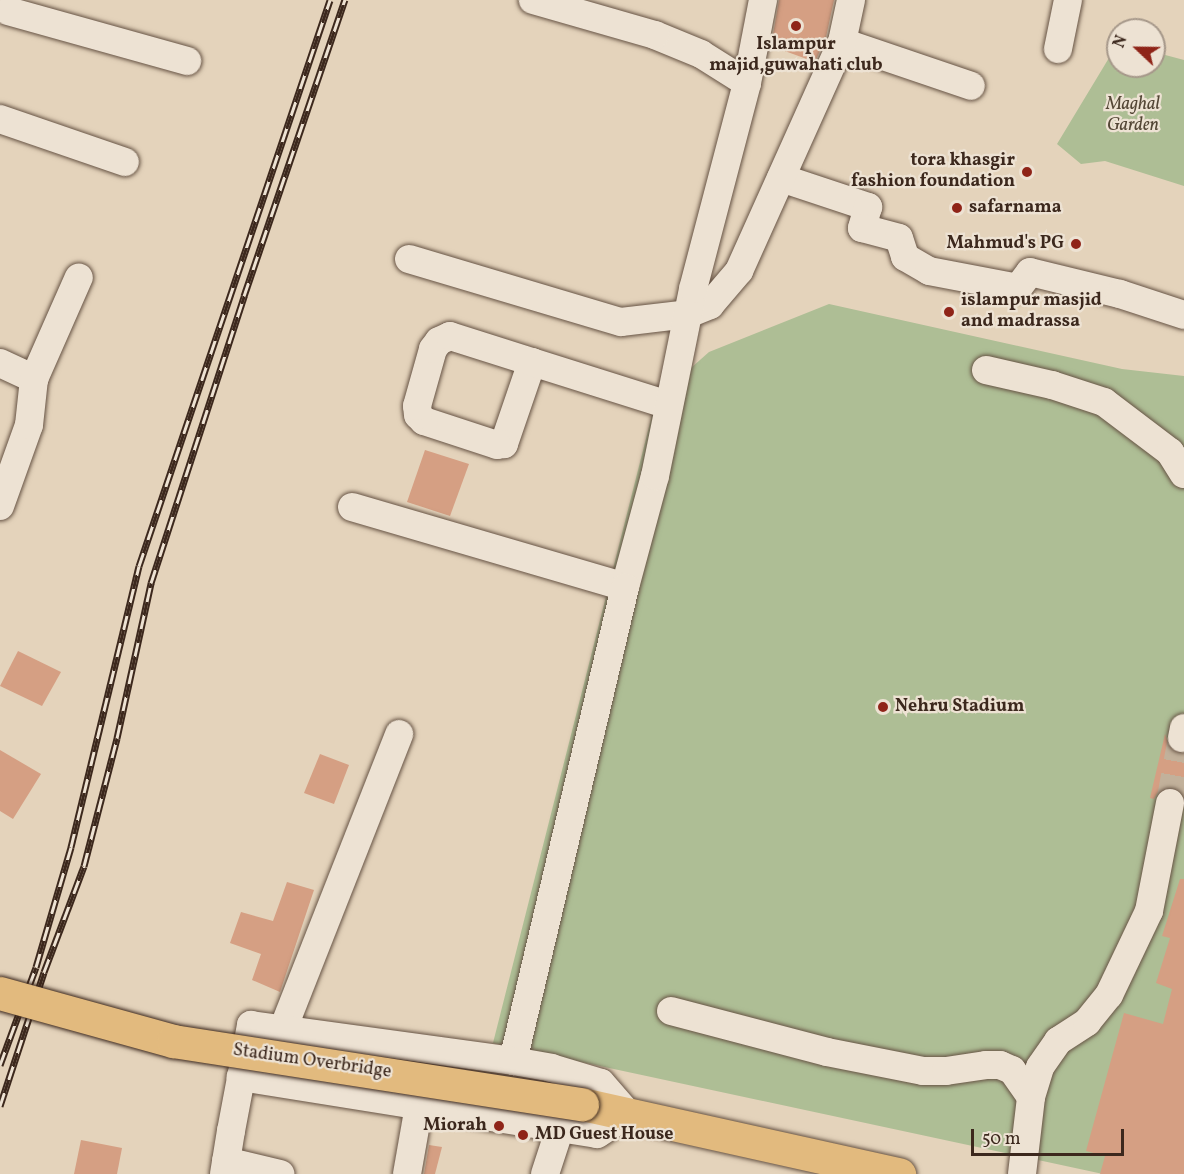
<!DOCTYPE html>
<html>
<head>
<meta charset="utf-8">
<style>
  body { margin:0 }
  #map { position:relative; width:1184px; height:1174px; overflow:hidden; background:#e4d3bb; font-family:Vollkorn,serif }
  div>[style] { position:absolute }
  [style*='--x'] { left:calc(var(--x)*1px); top:calc(var(--y)*1px); width:calc(var(--w)*1px); rotate:calc(var(--a)*1deg) }
  .green>* { inset:0; background:#aebe95 }
  .building>* { inset:0; background:#d59f83 }
  .minor-tunnel>* { height:28px; margin-top:-14px; transform-origin:0; background:repeating-linear-gradient(90deg,#c2b19b 0 28px,transparent 0 42px) }
  .roads { filter:drop-shadow(0 0 2px #665344) drop-shadow(0 0 2px #665344) }
  .minor>* { height:28px; margin:-14px; padding:0 14px; transform-origin:14px; border-radius:14px; background:#ede2d3 }
  .major>* { height:33px; margin:-16.5px; padding:0 16.5px; transform-origin:16.5px; border-radius:16.5px; background:#e2ba7e }
  .rail>* { height:7px; margin-top:-3.5px; transform-origin:0; background:repeating-linear-gradient(90deg,#ede2d3 0 14px,#3c281d 0 28px); box-sizing:border-box; border-block:2px solid #3c281d }
  .bridges { filter:drop-shadow(0 0 2px #3c281d) drop-shadow(0 0 2px #3c281d) }
  .major-bridge>* { height:33px; margin:-16.5px; padding:0 16.5px; transform-origin:16.5px; border-radius:16.5px; background:#e2ba7e }
  .dots>* { width:16px; height:16px; translate:-50% -50%; box-sizing:border-box; border:3px solid #ede2d3; border-radius:50% }
  span { translate:-50% -50%; white-space:nowrap; text-align:center; line-height:1.15; -webkit-text-stroke:4.5px #ede2d3; paint-order:stroke }
  .poi-label { font-size:18px; color:#3c281d; font-weight:700 }
  .right { translate:-100% -50%; text-align:right }
  .left { translate:0 -50%; text-align:left }
  .park-label { font-size:18px; color:#534635; font-style:italic }
  .street-label { font-size:18px; color:#3c281d }
  .north { position:absolute; left:1106px; top:18px; width:60px; height:60px; box-sizing:border-box; background:#ede2d3; border:2px solid #a6988a; border-radius:50%; rotate:292deg; font-size:16px; font-weight:700; line-height:24px; text-align:center; color:#3c281d }
  .north::after { content:''; display:block; margin:auto; width:21px; height:27px; background:#8f2418; clip-path:polygon(50% 0,100% 100%,50% 72%,0 100%) }
  .scale { position:absolute; left:971px; top:1129px; width:153px; height:27px; box-sizing:border-box; border:3px solid #3c281d; border-top:0; padding-left:8px; font-size:18px; line-height:21px; white-space:nowrap; color:#3c281d; -webkit-text-stroke:4px #ede2d3; paint-order:stroke }
</style>
</head>
<body>
<div id="map">
  <div class="green">
    <div style="clip-path:polygon(1118px 43px,1118px 66px,1154px 66px,1154px 52px,1184px 60px,1184px 186px,1105px 161px,1081px 164px,1057px 144px)"></div>
    <div style="clip-path:polygon(829px 304px,1122px 369px,1184px 376px,1184px 1174px,1103px 1174px,493px 1043px,656px 399px,709px 352px)"></div>
  </div>
  <div class="building">
    <div style="clip-path:polygon(779px 0,834px 0,826px 37px,815px 62px,771px 46px)"></div>
    <div style="clip-path:polygon(425px 450px,469px 464px,450px 516px,407px 502px)"></div>
    <div style="clip-path:polygon(18px 651px,61px 672px,42px 706px,0 686px)"></div>
    <div style="clip-path:polygon(1165px 734px,1171px 750px,1184px 754px,1184px 795px,1174px 787px,1165px 787px,1158px 792px,1154px 799px,1150px 798px)"></div>
    <div style="clip-path:polygon(0 750px,41px 774px,13px 819px,0 811px)"></div>
    <div style="clip-path:polygon(320px 754px,349px 765px,334px 804px,304px 793px)"></div>
    <div style="clip-path:polygon(1180px 879px,1184px 879px,1184px 1174px,1100px 1174px,1105px 1156px,1086px 1151px,1124px 1013px,1163px 1024px,1172px 989px,1156px 983px,1170px 938px,1162px 936px)"></div>
    <div style="clip-path:polygon(287px 882px,314px 890px,280px 992px,252px 980px,261px 954px,230px 943px,241px 912px,273px 921px)"></div>
    <div style="clip-path:polygon(81px 1140px,122px 1148px,117px 1174px,74px 1174px)"></div>
    <div style="clip-path:polygon(429px 1145px,442px 1147px,435px 1174px,424px 1174px)"></div>
  </div>
  <div class="minor-tunnel">
    <div style="--x:1170;--y:803;--w:66;--a:-79.5"></div>
  </div>
  <div class="roads">
    <div class="minor">
      <div style="--x:8;--y:11;--w:186;--a:15.6"></div>
      <div style="--x:842;--y:42;--w:136;--a:18.8"></div>
      <div style="--x:1058;--y:49;--w:50;--a:-78.5"></div>
      <div style="--x:747;--y:83;--w:85;--a:-79.1"></div>
      <div style="--x:0;--y:119;--w:132;--a:19"></div>
      <div style="--x:781;--y:178;--w:92;--a:18.4"></div>
      <div style="--x:868;--y:207;--w:22;--a:106"></div>
      <div style="--x:862;--y:228;--w:38;--a:15"></div>
      <div style="--x:899;--y:238;--w:20;--a:72"></div>
      <div style="--x:905;--y:257;--w:28;--a:30"></div>
      <div style="--x:929;--y:271;--w:91;--a:10.8"></div>
      <div style="--x:1018;--y:288;--w:20;--a:-53"></div>
      <div style="--x:1030;--y:272;--w:93;--a:13.7"></div>
      <div style="--x:1120;--y:294;--w:67;--a:18.2"></div>
      <div style="--x:409;--y:259;--w:221;--a:16.6"></div>
      <div style="--x:621;--y:322;--w:67;--a:-6.8"></div>
      <div style="--x:688;--y:314;--w:24;--a:-22"></div>
      <div style="--x:710;--y:305;--w:45;--a:-49.5"></div>
      <div style="--x:739;--y:271;--w:251;--a:-65.8"></div>
      <div style="--x:842;--y:42;--w:43;--a:-77.9"></div>
      <div style="--x:532;--y:362;--w:87;--a:108.9"></div>
      <div style="--x:504;--y:444;--w:7;--a:172"></div>
      <div style="--x:497;--y:445;--w:77;--a:-161.8"></div>
      <div style="--x:424;--y:421;--w:8;--a:-135"></div>
      <div style="--x:418;--y:415;--w:9;--a:-96"></div>
      <div style="--x:417;--y:406;--w:59;--a:-74.3"></div>
      <div style="--x:433;--y:349;--w:10;--a:-53"></div>
      <div style="--x:439;--y:341;--w:12;--a:-24"></div>
      <div style="--x:450;--y:336;--w:86;--a:17.6"></div>
      <div style="--x:532;--y:362;--w:143;--a:17.5"></div>
      <div style="--x:0;--y:363;--w:38;--a:25"></div>
      <div style="--x:986;--y:370;--w:68;--a:12.8"></div>
      <div style="--x:1052;--y:385;--w:55;--a:18.1"></div>
      <div style="--x:1104;--y:402;--w:83;--a:37.1"></div>
      <div style="--x:1170;--y:452;--w:26;--a:58"></div>
      <div style="--x:0;--y:506;--w:86;--a:-70.3"></div>
      <div style="--x:29;--y:425;--w:46;--a:-83.8"></div>
      <div style="--x:34;--y:379;--w:111;--a:-66.2"></div>
      <div style="--x:352;--y:507;--w:284;--a:16.3"></div>
      <div style="--x:625;--y:587;--w:115;--a:-74.9"></div>
      <div style="--x:655;--y:476;--w:191;--a:-78.5"></div>
      <div style="--x:693;--y:289;--w:213;--a:-75.3"></div>
      <div style="--x:747;--y:83;--w:54;--a:-147.8"></div>
      <div style="--x:701;--y:54;--w:50;--a:-157.6"></div>
      <div style="--x:655;--y:35;--w:127;--a:-164"></div>
      <div style="--x:1182;--y:738;--w:10;--a:-79"></div>
      <div style="--x:671;--y:1011;--w:161;--a:14.7"></div>
      <div style="--x:827;--y:1052;--w:98;--a:11.2"></div>
      <div style="--x:923;--y:1071;--w:23;--a:0"></div>
      <div style="--x:946;--y:1071;--w:40;--a:-8.5"></div>
      <div style="--x:986;--y:1065;--w:14;--a:0"></div>
      <div style="--x:1000;--y:1065;--w:13;--a:23"></div>
      <div style="--x:1012;--y:1070;--w:33;--a:55"></div>
      <div style="--x:283;--y:1029;--w:317;--a:-68.5"></div>
      <div style="--x:513;--y:1061;--w:487;--a:-76.7"></div>
      <div style="--x:226;--y:1161;--w:56;--a:13.5"></div>
      <div style="--x:224;--y:1174;--w:44;--a:-80.8"></div>
      <div style="--x:231;--y:1131;--w:108;--a:-79.3"></div>
      <div style="--x:251;--y:1025;--w:264;--a:7.8"></div>
      <div style="--x:513;--y:1061;--w:39;--a:10"></div>
      <div style="--x:551;--y:1068;--w:52;--a:16.7"></div>
      <div style="--x:601;--y:1083;--w:41;--a:48.9"></div>
      <div style="--x:628;--y:1114;--w:37;--a:147"></div>
      <div style="--x:597;--y:1134;--w:361;--a:-170.9"></div>
      <div style="--x:407;--y:1174;--w:69;--a:-80"></div>
      <div style="--x:545;--y:1174;--w:48;--a:-71.9"></div>
      <div style="--x:1022;--y:1174;--w:78;--a:-83.3"></div>
      <div style="--x:1031;--y:1097;--w:31;--a:-73"></div>
      <div style="--x:1040;--y:1067;--w:32;--a:-55"></div>
      <div style="--x:1058;--y:1041;--w:35;--a:-33"></div>
      <div style="--x:1087;--y:1022;--w:35;--a:-51"></div>
      <div style="--x:1109;--y:995;--w:93;--a:-64.5"></div>
      <div style="--x:1149;--y:911;--w:110;--a:-79"></div>
    </div>
    <div class="major">
      <div style="--x:582;--y:1104;--w:325;--a:12.5"></div>
    </div>
  </div>
  <div class="rail">
    <div style="--x:0;--y:1065;--w:104;--a:-69.8"></div>
    <div style="--x:36;--y:967;--w:125;--a:-73.7"></div>
    <div style="--x:71;--y:847;--w:289;--a:-76.4"></div>
    <div style="--x:139;--y:566;--w:597;--a:-71.35"></div>
    <div style="--x:0;--y:1106;--w:141;--a:-71.8"></div>
    <div style="--x:44;--y:972;--w:113;--a:-69.3"></div>
    <div style="--x:84;--y:866;--w:132;--a:-75.5"></div>
    <div style="--x:117;--y:738;--w:159;--a:-77.6"></div>
    <div style="--x:151;--y:583;--w:302;--a:-72"></div>
    <div style="--x:244;--y:296;--w:313;--a:-71.2"></div>
  </div>
  <div class="bridges">
    <div class="major-bridge">
      <div style="--x:0;--y:993;--w:180;--a:15.5"></div>
      <div style="--x:173;--y:1041;--w:414;--a:8.8"></div>
    </div>
  </div>
  <div class="dots">
    <div style="left:796px;top:26px;background:#8f2418"></div>
    <div style="left:1027px;top:172px;background:#8f2418"></div>
    <div style="left:957px;top:208px;background:#8f2418"></div>
    <div style="left:1076px;top:244px;background:#8f2418"></div>
    <div style="left:949px;top:312px;background:#8f2418"></div>
    <div style="left:883px;top:707px;background:#8f2418"></div>
    <div style="left:499px;top:1126px;background:#8f2418"></div>
    <div style="left:523px;top:1135px;background:#8f2418"></div>
  </div>
  <div class="poi-label">
    <span style="left:796px;top:56px">Islampur<br>majid,guwahati club</span>
    <span class="right" style="left:1015px;top:172px">tora khasgir<br>fashion foundation</span>
    <span class="left" style="left:969px;top:208px">safarnama</span>
    <span class="right" style="left:1064px;top:244px">Mahmud's PG</span>
    <span class="left" style="left:961px;top:312px">islampur masjid<br>and madrassa</span>
    <span class="left" style="left:895px;top:707px">Nehru Stadium</span>
    <span class="right" style="left:487px;top:1126px">Miorah</span>
    <span class="left" style="left:535px;top:1135px">MD Guest House</span>
  </div>
  <div class="park-label">
    <span style="left:1133px;top:116px">Maghal<br>Garden</span>
  </div>
  <div class="street-label">
    <span style="left:312px;top:1062px;rotate:8deg">Stadium Overbridge</span>
  </div>
  <div class="north">N</div>
  <div class="scale">50 m</div>
</div>
</body>
</html>
